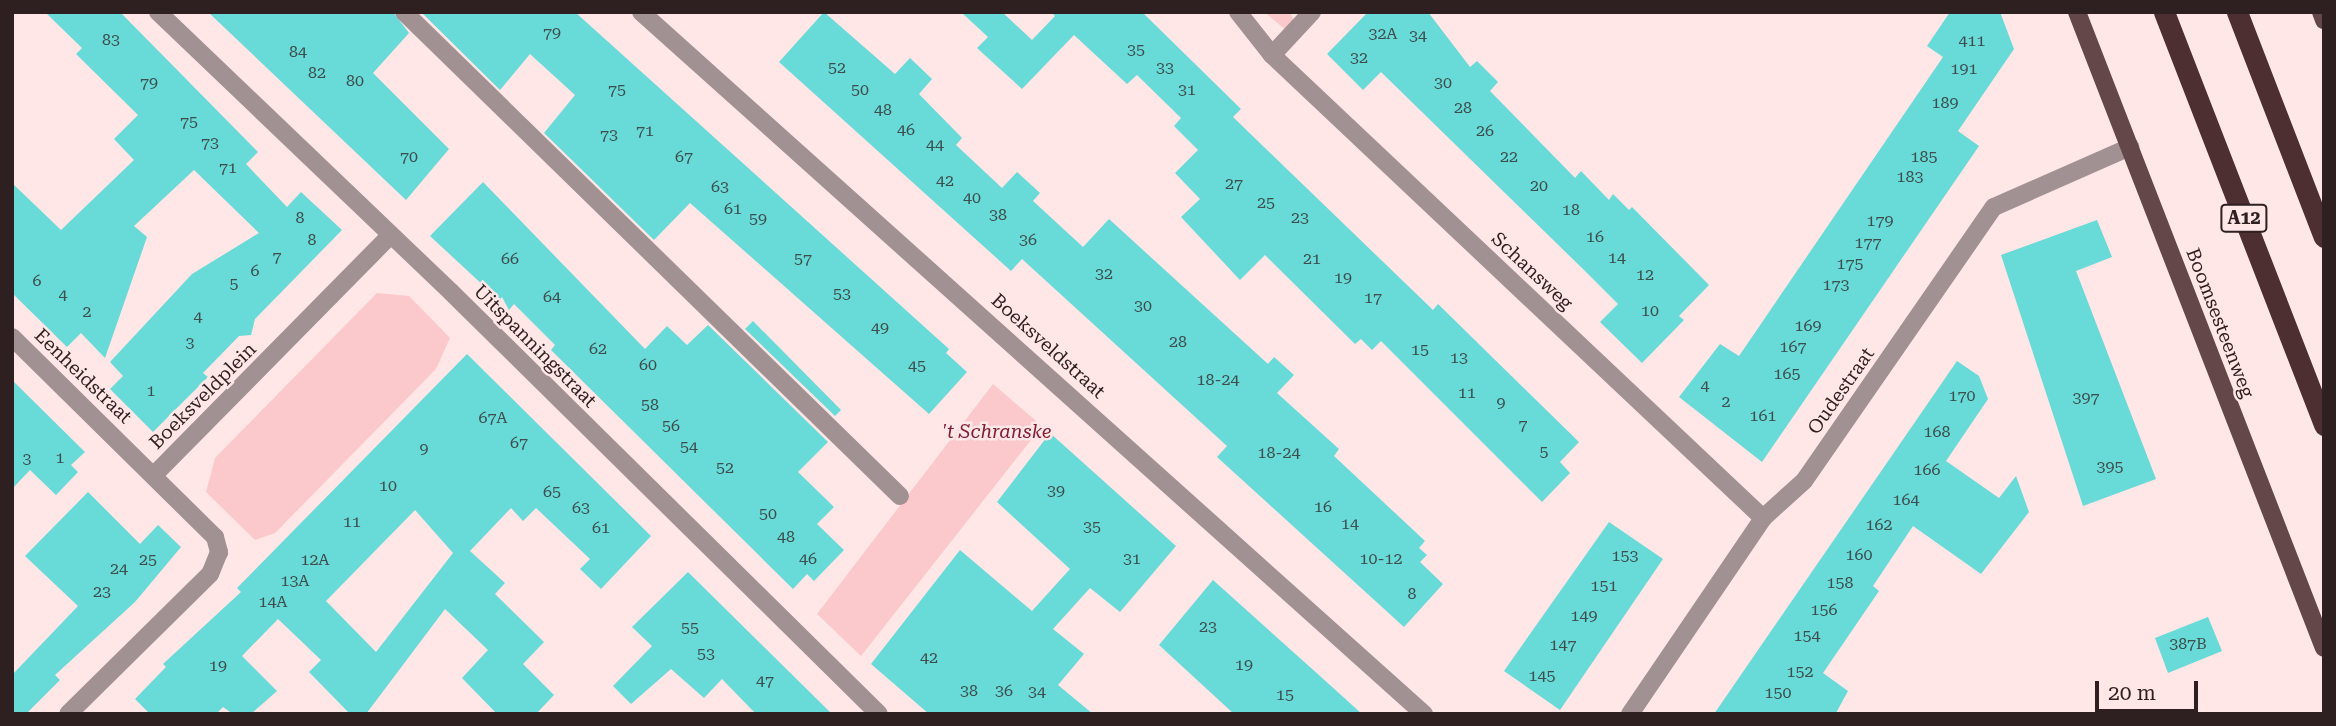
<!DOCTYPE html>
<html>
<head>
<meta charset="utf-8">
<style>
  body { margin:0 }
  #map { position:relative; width:2336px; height:726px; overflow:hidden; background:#ffe6e7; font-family:"Roboto Serif",serif }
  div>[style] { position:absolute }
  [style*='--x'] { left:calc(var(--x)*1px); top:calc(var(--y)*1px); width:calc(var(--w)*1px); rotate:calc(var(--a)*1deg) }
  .green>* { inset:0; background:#fbc9cc }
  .building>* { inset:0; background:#68dad7 }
  .minor>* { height:18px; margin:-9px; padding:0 9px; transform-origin:9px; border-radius:9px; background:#a29192 }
  .major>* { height:18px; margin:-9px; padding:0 9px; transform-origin:9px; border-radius:9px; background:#644749 }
  .highway>* { height:21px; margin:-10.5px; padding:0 10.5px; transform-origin:10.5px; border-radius:10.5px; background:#4d2e31 }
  span { translate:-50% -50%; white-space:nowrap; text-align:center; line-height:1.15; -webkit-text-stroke:5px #ffe6e7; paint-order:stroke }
  .number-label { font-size:16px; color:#3c4e4e }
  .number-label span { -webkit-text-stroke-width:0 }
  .shield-label span { padding:2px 5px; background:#ffe6e7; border:2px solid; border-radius:5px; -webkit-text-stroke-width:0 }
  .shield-label { font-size:18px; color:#2e1f20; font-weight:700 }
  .street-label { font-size:19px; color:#2e1f20 }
  .park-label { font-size:19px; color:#811e32; font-style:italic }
  .frame { position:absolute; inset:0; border:14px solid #2e1f20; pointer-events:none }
  .scale { position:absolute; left:2095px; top:681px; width:103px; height:32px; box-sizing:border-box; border:4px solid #2e1f20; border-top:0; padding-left:9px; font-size:21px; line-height:24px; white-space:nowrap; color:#2e1f20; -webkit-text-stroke:5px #ffe6e7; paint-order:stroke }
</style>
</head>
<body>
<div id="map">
  <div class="green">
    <div style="clip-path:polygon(1264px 12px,1290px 12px,1294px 21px,1286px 30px)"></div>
    <div style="clip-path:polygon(377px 293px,409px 296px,450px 338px,436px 369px,275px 533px,255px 540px,206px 492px,215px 458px)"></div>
    <div style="clip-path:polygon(993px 384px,1042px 426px,861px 656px,817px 614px)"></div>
  </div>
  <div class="building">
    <div style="clip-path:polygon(45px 12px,120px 12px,258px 152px,246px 164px,287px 207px,301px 192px,342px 230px,255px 319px,251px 335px,239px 336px,203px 373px,208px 377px,153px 432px,110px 389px,123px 376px,110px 362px,192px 274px,259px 233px,194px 170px,134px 226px,147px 237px,105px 358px,81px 333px,67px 347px,12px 293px,12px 183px,61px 230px,134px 160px,114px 139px,138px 115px,76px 54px,82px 48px)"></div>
    <div style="clip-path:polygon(208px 12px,393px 12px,409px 33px,373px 73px,449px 149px,406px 200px)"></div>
    <div style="clip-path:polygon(421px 12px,575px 12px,949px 349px,946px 353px,967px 372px,929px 414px,690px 203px,654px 240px,544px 133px,575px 95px,530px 54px,500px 90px)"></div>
    <div style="clip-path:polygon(824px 12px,895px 74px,910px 58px,932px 79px,919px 94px,962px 138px,956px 145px,1002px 188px,1017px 172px,1040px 193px,1033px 201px,1083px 247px,1109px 219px,1268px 364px,1274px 357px,1294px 375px,1277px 393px,1339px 449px,1334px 456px,1425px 541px,1419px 548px,1427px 555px,1420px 562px,1443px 584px,1404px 627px,1217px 457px,1227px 446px,1022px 259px,1011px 271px,779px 62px)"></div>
    <div style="clip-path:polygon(961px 12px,1002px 12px,1032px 40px,1055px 16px,1051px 12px,1142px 12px,1241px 109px,1233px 117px,1433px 310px,1438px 304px,1579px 442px,1560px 462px,1570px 473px,1542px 502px,1381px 341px,1372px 350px,1361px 339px,1355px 344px,1265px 255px,1240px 280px,1181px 217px,1200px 199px,1175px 173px,1198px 150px,1174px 126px,1181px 118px,1137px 75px,1127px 84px,1074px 35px,1022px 89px,977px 48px,988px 37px)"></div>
    <div style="clip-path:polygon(1368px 12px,1428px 12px,1470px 67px,1477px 61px,1498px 82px,1490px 91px,1575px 178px,1581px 171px,1609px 200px,1613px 194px,1629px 210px,1632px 207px,1709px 285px,1679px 316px,1684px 320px,1642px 363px,1600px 322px,1618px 304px,1584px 270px,1381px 72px,1363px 90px,1327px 54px)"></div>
    <div style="clip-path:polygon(1950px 12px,2000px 12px,2014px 49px,1958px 131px,1979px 146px,1762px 462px,1679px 397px,1720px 344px,1739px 356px,1943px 57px,1927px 46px)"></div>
    <div style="clip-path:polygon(483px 182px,645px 349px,667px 326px,687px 345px,708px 325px,828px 442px,798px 472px,834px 507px,817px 524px,844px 550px,814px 581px,807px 574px,793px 589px,551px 350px,555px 345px,514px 304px,509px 310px,502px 297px,499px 300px,430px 236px)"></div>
    <div style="clip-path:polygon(2097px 220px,2112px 257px,2076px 271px,2156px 479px,2083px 506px,2001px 255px)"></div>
    <div style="clip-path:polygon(753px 321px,841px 410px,835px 416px,745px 329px)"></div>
    <div style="clip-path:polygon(evenodd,467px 354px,651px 536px,601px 589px,580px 569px,590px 559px,536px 508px,523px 521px,511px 508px,470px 551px,505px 583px,495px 594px,544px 642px,523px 664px,554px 695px,536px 714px,497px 714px,462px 678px,488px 650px,445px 609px,366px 714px,350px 714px,309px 672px,321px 660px,278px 619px,242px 656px,277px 691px,251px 714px,233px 714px,223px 707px,216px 714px,150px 714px,135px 699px,166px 667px,163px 664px,241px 592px,237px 588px,467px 354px,415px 510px,453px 553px,376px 652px,326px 601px,415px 510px)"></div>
    <div style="clip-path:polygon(1957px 361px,1979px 376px,1988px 399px,1946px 461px,1999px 498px,2016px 476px,2029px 512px,1981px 574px,1913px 526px,1873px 586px,1879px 591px,1823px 673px,1848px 691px,1836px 713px,1714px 714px)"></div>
    <div style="clip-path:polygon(12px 380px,85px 452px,71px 465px,78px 472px,56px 495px,30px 470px,12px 489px)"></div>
    <div style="clip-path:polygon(1050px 433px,1176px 546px,1120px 612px,1090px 588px,1053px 629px,1084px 654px,1058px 685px,1093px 714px,929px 714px,871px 664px,960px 550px,1032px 611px,1070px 569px,997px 502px)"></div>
    <div style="clip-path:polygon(88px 492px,140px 544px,158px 525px,181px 547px,135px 602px,55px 675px,60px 680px,26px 714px,12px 714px,12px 675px,78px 606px,25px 556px)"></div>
    <div style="clip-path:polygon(1609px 522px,1663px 559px,1560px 710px,1504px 671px)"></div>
    <div style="clip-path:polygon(688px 572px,764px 647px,832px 714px,756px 714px,722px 679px,704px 698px,671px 669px,631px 704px,613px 686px,652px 646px,632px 627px)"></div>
    <div style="clip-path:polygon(1213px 580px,1320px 676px,1362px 714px,1234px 714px,1159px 645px)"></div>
    <div style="clip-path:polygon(2208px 617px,2222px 651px,2168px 673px,2155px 638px)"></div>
  </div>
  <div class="minor">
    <div style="--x:158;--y:12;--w:405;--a:43.7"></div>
    <div style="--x:451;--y:292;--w:601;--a:44.6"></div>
    <div style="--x:404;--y:12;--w:693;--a:44.3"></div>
    <div style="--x:641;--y:12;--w:1052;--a:41.88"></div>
    <div style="--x:1238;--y:12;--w:55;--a:51.7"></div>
    <div style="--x:1272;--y:55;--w:675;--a:43.32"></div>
    <div style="--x:1272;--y:55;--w:59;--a:-47.1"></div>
    <div style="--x:12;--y:337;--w:285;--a:44.6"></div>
    <div style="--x:215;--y:537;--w:16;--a:75"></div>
    <div style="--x:219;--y:552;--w:24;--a:112"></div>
    <div style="--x:210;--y:574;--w:199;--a:135.4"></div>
    <div style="--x:154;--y:475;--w:337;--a:-45.4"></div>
    <div style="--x:1630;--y:714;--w:237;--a:-55.8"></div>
    <div style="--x:1763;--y:518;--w:55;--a:-42.1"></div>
    <div style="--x:1804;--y:481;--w:333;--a:-55.3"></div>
    <div style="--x:1994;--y:207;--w:149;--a:-23.8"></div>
  </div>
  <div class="major">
    <div style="--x:2077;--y:12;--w:682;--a:68.78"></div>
    <div style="--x:2321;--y:12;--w:9;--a:69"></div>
  </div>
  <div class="highway">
    <div style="--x:2164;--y:12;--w:443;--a:68.8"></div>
    <div style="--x:2237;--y:12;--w:241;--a:68.9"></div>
  </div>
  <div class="number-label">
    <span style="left:552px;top:33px">79</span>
    <span style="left:1383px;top:34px">32A</span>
    <span style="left:1418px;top:36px">34</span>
    <span style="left:111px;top:40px">83</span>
    <span style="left:1972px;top:41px">411</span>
    <span style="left:1136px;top:50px">35</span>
    <span style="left:298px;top:52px">84</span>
    <span style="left:1359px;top:58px">32</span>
    <span style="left:837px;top:68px">52</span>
    <span style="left:1165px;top:68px">33</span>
    <span style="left:1964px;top:69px">191</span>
    <span style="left:317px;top:73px">82</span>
    <span style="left:355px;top:81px">80</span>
    <span style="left:149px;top:83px">79</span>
    <span style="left:1443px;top:83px">30</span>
    <span style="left:617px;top:90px">75</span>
    <span style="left:860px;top:90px">50</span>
    <span style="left:1187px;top:90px">31</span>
    <span style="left:1945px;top:103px">189</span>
    <span style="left:1463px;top:108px">28</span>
    <span style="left:883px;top:110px">48</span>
    <span style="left:189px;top:122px">75</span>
    <span style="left:906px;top:130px">46</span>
    <span style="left:645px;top:131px">71</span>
    <span style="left:1485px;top:131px">26</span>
    <span style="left:609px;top:135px">73</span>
    <span style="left:210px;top:143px">73</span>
    <span style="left:935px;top:145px">44</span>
    <span style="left:409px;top:157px">70</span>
    <span style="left:684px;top:157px">67</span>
    <span style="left:1509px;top:157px">22</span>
    <span style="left:1924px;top:157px">185</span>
    <span style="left:228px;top:168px">71</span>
    <span style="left:1910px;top:177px">183</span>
    <span style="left:945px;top:181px">42</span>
    <span style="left:1234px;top:184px">27</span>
    <span style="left:1539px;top:186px">20</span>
    <span style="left:720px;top:187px">63</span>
    <span style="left:972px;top:198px">40</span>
    <span style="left:1266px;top:203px">25</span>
    <span style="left:733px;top:209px">61</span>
    <span style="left:1571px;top:210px">18</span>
    <span style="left:998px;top:215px">38</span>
    <span style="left:300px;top:218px">8</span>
    <span style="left:1300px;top:218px">23</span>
    <span style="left:758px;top:219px">59</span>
    <span style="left:1880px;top:221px">179</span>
    <span style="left:1595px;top:237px">16</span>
    <span style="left:312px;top:240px">8</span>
    <span style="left:1028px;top:240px">36</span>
    <span style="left:1868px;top:243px">177</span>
    <span style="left:277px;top:257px">7</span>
    <span style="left:1617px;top:258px">14</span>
    <span style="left:510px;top:259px">66</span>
    <span style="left:803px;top:259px">57</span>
    <span style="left:1312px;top:259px">21</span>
    <span style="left:1850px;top:264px">175</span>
    <span style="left:255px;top:271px">6</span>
    <span style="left:1104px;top:274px">32</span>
    <span style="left:1645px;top:275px">12</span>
    <span style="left:1343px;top:278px">19</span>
    <span style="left:37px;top:281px">6</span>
    <span style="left:234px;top:284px">5</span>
    <span style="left:1836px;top:285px">173</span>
    <span style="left:842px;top:294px">53</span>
    <span style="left:63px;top:295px">4</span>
    <span style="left:552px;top:297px">64</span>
    <span style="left:1373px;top:298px">17</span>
    <span style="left:1143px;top:306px">30</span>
    <span style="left:1650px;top:311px">10</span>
    <span style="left:87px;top:312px">2</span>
    <span style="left:198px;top:317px">4</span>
    <span style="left:1808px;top:326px">169</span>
    <span style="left:880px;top:328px">49</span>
    <span style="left:1178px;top:342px">28</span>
    <span style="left:190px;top:343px">3</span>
    <span style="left:1793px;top:347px">167</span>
    <span style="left:598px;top:349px">62</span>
    <span style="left:1420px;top:350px">15</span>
    <span style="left:1459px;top:358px">13</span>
    <span style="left:648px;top:365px">60</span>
    <span style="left:917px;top:366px">45</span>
    <span style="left:1787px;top:374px">165</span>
    <span style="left:1218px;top:380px">18-24</span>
    <span style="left:1705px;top:386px">4</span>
    <span style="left:151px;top:391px">1</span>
    <span style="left:1467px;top:393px">11</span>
    <span style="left:1962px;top:396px">170</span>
    <span style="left:2086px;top:398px">397</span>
    <span style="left:1726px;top:402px">2</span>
    <span style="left:1501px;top:403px">9</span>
    <span style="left:650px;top:405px">58</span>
    <span style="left:1763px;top:416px">161</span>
    <span style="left:493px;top:418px">67A</span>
    <span style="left:1523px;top:425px">7</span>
    <span style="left:671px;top:426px">56</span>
    <span style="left:1937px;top:432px">168</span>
    <span style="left:519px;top:443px">67</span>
    <span style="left:689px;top:447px">54</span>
    <span style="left:424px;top:449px">9</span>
    <span style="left:1544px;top:452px">5</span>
    <span style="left:1279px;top:453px">18-24</span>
    <span style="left:60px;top:458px">1</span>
    <span style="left:27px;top:459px">3</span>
    <span style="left:2110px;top:467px">395</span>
    <span style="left:725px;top:468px">52</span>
    <span style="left:1927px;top:470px">166</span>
    <span style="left:388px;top:486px">10</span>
    <span style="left:1056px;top:491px">39</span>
    <span style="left:552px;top:492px">65</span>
    <span style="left:1906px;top:500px">164</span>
    <span style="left:1323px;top:507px">16</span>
    <span style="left:581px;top:508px">63</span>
    <span style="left:768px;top:514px">50</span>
    <span style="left:352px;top:522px">11</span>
    <span style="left:1350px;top:524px">14</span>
    <span style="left:1879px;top:525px">162</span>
    <span style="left:1092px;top:527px">35</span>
    <span style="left:601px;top:528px">61</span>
    <span style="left:786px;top:537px">48</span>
    <span style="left:1859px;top:555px">160</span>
    <span style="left:1625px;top:556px">153</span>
    <span style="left:808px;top:559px">46</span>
    <span style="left:1132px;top:559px">31</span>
    <span style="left:1381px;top:559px">10-12</span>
    <span style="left:148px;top:560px">25</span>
    <span style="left:315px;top:560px">12A</span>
    <span style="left:119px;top:569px">24</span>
    <span style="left:295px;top:581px">13A</span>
    <span style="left:1840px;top:583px">158</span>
    <span style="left:1604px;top:586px">151</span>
    <span style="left:102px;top:592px">23</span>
    <span style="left:1412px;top:594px">8</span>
    <span style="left:273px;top:602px">14A</span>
    <span style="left:1824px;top:610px">156</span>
    <span style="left:1584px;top:616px">149</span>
    <span style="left:1208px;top:627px">23</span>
    <span style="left:690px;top:628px">55</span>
    <span style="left:1807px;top:636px">154</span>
    <span style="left:2188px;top:644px">387B</span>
    <span style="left:1563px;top:645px">147</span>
    <span style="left:706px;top:654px">53</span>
    <span style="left:929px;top:658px">42</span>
    <span style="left:1244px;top:665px">19</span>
    <span style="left:218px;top:666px">19</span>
    <span style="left:1800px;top:672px">152</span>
    <span style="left:1542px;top:676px">145</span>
    <span style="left:765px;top:681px">47</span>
    <span style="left:969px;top:691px">38</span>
    <span style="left:1004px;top:691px">36</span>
    <span style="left:1037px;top:692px">34</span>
    <span style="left:1778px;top:693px">150</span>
    <span style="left:1285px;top:695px">15</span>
  </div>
  <div class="shield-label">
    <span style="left:2244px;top:218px">A12</span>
  </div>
  <div class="street-label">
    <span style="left:1532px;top:271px;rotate:43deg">Schansweg</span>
    <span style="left:2220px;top:323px;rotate:69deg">Boomsesteenweg</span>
    <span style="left:535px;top:346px;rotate:45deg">Uitspanningstraat</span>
    <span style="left:1048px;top:346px;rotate:42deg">Boeksveldstraat</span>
    <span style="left:83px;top:376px;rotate:44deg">Eenheidstraat</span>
    <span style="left:1841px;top:391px;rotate:-55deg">Oudestraat</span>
    <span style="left:203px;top:396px;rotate:-45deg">Boeksveldplein</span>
  </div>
  <div class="park-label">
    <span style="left:997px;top:432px">'t Schranske</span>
  </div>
  <div class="frame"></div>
  <div class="scale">20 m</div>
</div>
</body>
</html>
